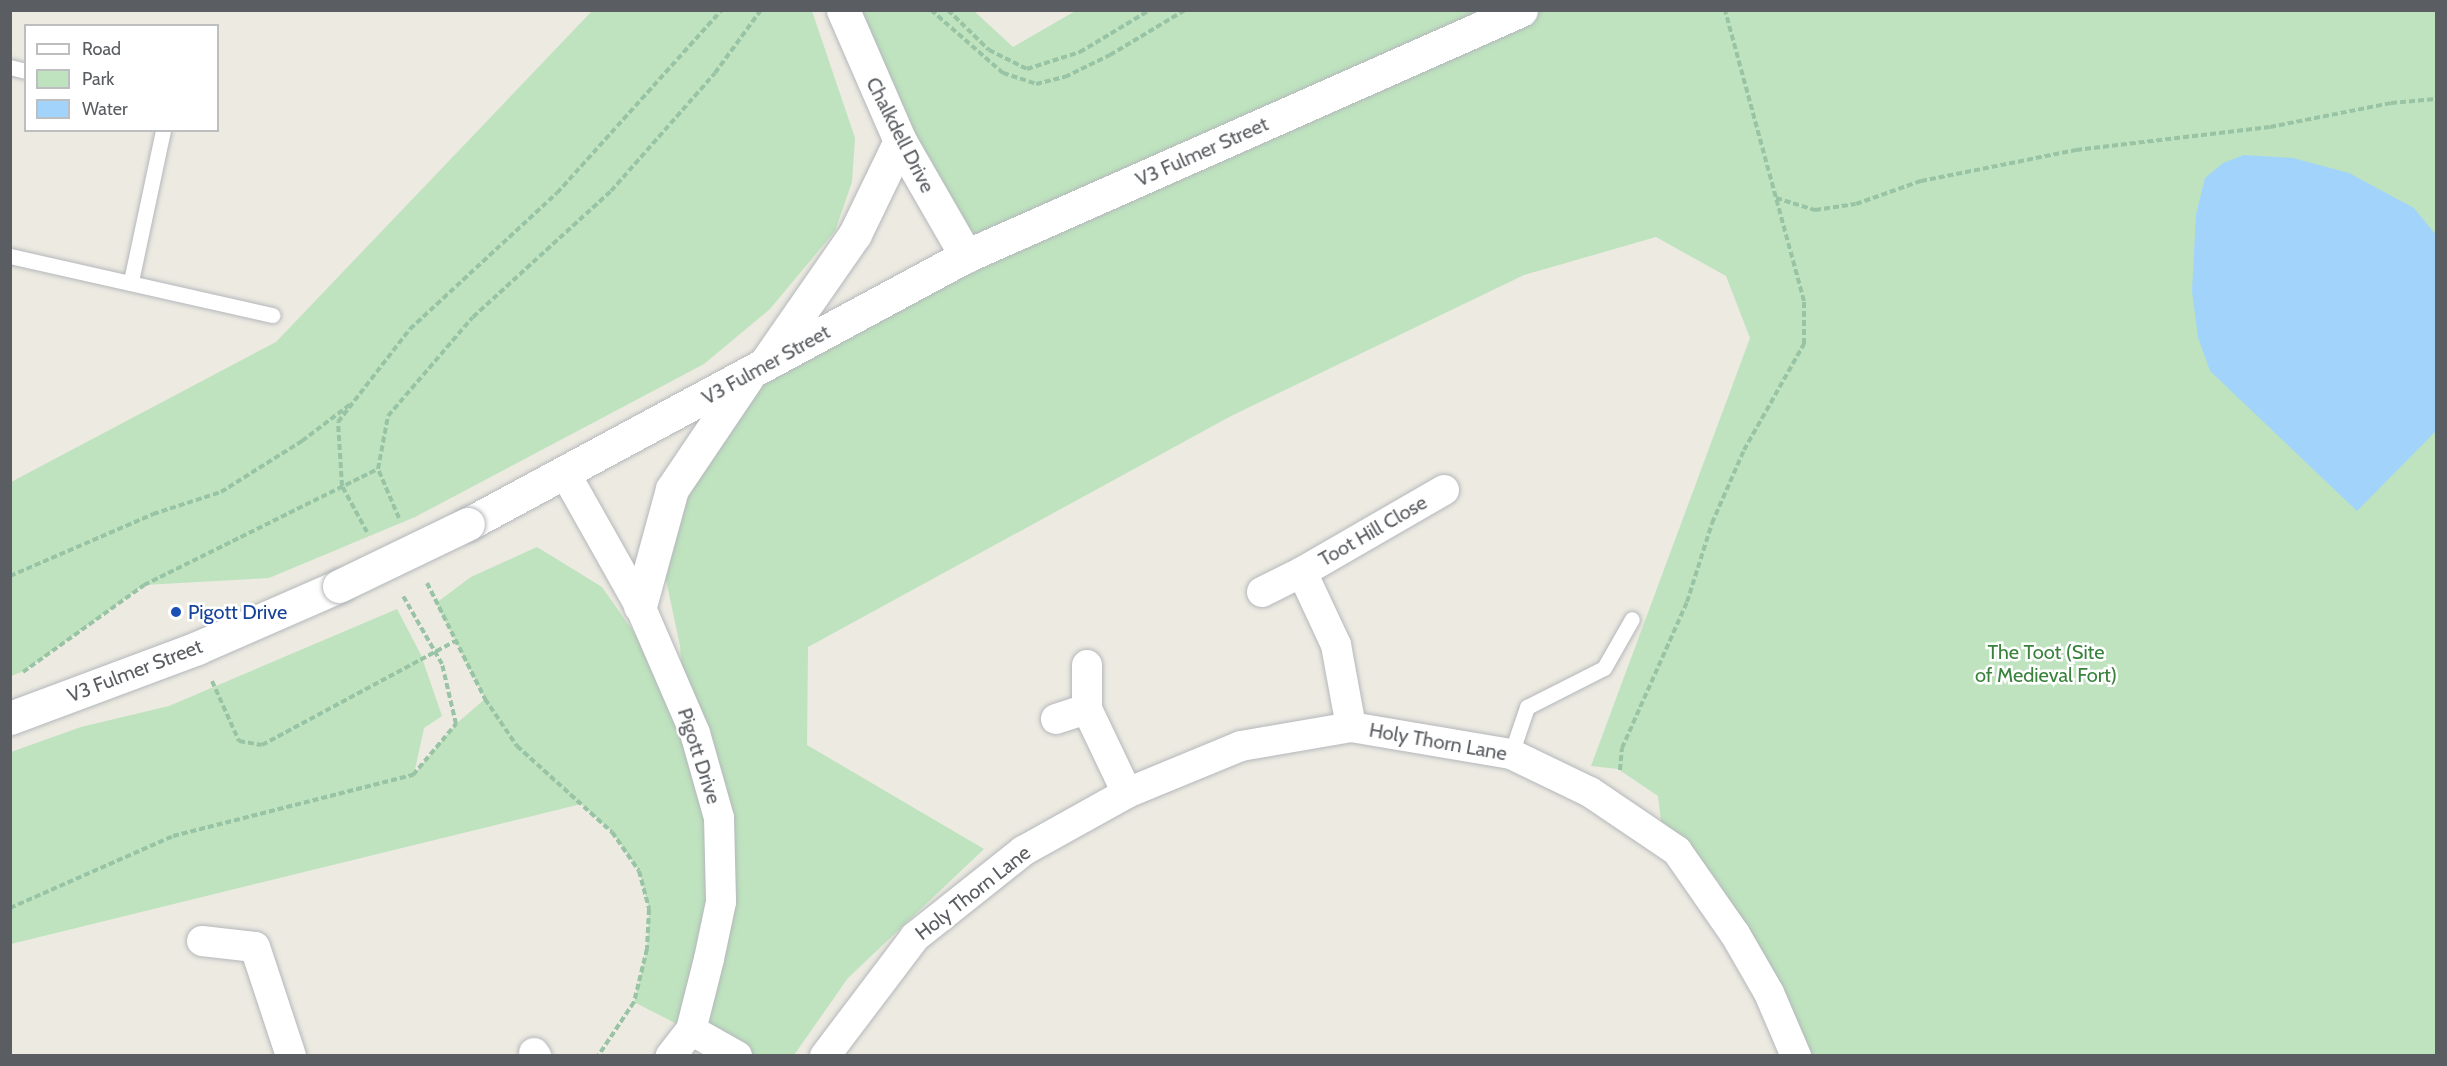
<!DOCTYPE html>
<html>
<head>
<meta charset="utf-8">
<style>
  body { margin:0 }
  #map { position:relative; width:2447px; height:1066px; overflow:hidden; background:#eceae1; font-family:Cabin,sans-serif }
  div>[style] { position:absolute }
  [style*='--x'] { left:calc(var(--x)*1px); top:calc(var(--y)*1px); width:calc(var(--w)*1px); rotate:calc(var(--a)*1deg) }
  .green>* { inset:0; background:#bee3be }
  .water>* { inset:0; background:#a2d4fb }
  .path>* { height:4px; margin-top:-2px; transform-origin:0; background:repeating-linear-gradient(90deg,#98c3a4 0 6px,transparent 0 9px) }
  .roads { filter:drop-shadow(0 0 2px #b4b7bb) drop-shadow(0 0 2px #b4b7bb) }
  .service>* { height:15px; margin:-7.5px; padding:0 7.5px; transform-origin:7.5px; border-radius:7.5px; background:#fff }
  .minor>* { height:30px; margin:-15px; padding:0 15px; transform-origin:15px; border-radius:15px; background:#fff }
  .tertiary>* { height:33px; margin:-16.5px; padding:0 16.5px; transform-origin:16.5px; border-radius:16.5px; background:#fff }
  .bridges { filter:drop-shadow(0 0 2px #b4b7bb) drop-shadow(0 0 2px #b4b7bb) }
  .tertiary-bridge>* { height:33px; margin:-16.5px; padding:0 16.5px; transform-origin:16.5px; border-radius:16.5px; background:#fff }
  .dots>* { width:16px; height:16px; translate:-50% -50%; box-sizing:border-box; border:3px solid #fff; border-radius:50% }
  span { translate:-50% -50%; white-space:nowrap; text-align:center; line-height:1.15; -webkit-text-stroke:5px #fff; paint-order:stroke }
  .street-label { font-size:20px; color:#5a5d61 }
  .transit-label { font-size:20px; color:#164399 }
  .left { translate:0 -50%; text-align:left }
  .park-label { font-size:20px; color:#38823c }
  .frame { position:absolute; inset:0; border:12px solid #5a5d61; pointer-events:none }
  .legend { position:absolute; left:24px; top:24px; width:195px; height:108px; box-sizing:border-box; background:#fff; border:2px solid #bdbec0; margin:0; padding:8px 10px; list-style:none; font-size:18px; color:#5a5d61 }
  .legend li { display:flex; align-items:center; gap:12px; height:30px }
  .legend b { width:30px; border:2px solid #bdbec0 }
</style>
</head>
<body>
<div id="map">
  <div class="green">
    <div style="clip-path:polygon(1077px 10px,2436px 11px,2436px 1055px,1796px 1055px,1735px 934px,1719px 882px,1661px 821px,1658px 796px,1618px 769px,1591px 766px,1750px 338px,1726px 276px,1656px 237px,1524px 275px,1231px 416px,808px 647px,807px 745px,984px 849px,848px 978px,794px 1055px,737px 1055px,634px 1002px,647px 949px,649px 909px,639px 871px,612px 832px,581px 804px,11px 944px,11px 752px,81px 727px,169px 706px,397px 609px,421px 655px,442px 716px,424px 728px,414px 774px,456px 724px,485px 699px,436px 603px,471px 577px,537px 547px,602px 587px,654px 661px,687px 736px,680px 646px,665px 575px,672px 489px,750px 374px,966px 256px,843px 11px,974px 11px,1013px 47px)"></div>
    <div style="clip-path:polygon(592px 11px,812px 11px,855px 138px,852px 182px,835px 231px,770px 309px,704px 364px,415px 517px,269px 578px,144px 585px,24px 671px,11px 676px,11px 482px,276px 342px)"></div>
  </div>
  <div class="water">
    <div style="clip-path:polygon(2244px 155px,2293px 158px,2349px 173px,2414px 208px,2436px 235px,2436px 431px,2357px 511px,2210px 371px,2198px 338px,2192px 291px,2196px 214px,2205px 178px,2223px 163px)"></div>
  </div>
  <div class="path">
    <div style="--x:931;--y:10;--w:96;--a:41.2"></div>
    <div style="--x:1003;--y:73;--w:35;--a:18"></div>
    <div style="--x:1036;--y:84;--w:30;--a:-14"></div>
    <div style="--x:1065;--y:77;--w:50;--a:-26.1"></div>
    <div style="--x:1110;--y:55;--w:87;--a:-31"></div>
    <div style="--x:948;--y:10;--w:57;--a:44.3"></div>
    <div style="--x:989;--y:50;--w:42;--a:26.6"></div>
    <div style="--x:1027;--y:69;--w:56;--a:-17.8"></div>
    <div style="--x:1080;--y:52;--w:82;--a:-31"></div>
    <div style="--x:1776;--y:198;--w:41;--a:17.1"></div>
    <div style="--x:1815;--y:210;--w:41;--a:-8.3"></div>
    <div style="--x:1856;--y:204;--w:69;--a:-19.5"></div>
    <div style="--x:1921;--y:181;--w:158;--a:-11.3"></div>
    <div style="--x:2076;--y:150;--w:195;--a:-6.8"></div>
    <div style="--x:2270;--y:127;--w:123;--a:-11.2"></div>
    <div style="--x:2391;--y:103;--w:45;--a:-5.1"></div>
    <div style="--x:399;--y:518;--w:53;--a:-113.2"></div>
    <div style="--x:378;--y:469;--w:54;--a:-79.3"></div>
    <div style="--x:388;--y:416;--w:130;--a:-49.4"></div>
    <div style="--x:473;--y:317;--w:187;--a:-42.4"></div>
    <div style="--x:611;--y:191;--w:157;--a:-48.6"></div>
    <div style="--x:715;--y:73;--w:78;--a:-53.9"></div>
    <div style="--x:367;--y:532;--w:52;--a:-118.5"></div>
    <div style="--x:342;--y:486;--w:64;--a:-93.6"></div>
    <div style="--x:338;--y:422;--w:118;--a:-52.3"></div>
    <div style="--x:410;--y:329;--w:200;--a:-42.8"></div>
    <div style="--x:557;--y:193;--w:246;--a:-48"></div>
    <div style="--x:10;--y:576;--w:156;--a:-23.4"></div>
    <div style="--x:153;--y:514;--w:71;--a:-17.9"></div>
    <div style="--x:221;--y:492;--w:96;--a:-32.2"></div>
    <div style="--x:302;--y:441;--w:63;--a:-37.2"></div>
    <div style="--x:427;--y:583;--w:130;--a:63.4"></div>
    <div style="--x:485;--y:699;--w:57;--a:55.8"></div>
    <div style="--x:517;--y:746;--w:128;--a:42.2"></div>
    <div style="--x:612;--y:832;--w:47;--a:55.3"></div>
    <div style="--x:639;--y:871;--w:39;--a:75"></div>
    <div style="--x:649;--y:909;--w:40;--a:92.9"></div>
    <div style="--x:647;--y:949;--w:55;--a:103.8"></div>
    <div style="--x:634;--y:1002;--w:65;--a:123.7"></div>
    <div style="--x:23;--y:672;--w:149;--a:-35.7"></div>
    <div style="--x:144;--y:585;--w:261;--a:-26.4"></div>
    <div style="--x:212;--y:681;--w:66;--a:65.8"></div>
    <div style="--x:239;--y:741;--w:23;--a:10"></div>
    <div style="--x:262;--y:745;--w:219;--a:-28.3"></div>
    <div style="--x:1620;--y:770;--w:22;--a:-85"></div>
    <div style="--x:1622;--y:748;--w:160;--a:-66"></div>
    <div style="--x:1687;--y:602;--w:83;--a:-72.4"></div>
    <div style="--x:1712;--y:523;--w:80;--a:-66.3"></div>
    <div style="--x:1744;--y:450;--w:122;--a:-60.5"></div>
    <div style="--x:1804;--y:344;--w:43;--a:-90"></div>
    <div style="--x:1804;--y:301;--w:302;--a:-105.2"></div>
    <div style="--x:10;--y:908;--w:178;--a:-23.8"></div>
    <div style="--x:173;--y:836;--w:248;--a:-14.3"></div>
    <div style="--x:413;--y:775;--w:67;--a:-49.9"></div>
    <div style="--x:456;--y:724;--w:62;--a:-103.1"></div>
    <div style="--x:442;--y:664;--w:78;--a:-119.8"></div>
  </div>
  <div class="roads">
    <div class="service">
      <div style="--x:10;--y:67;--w:16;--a:14"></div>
      <div style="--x:10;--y:256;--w:269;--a:12.7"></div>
      <div style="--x:131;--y:281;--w:154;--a:-78"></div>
      <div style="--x:1511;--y:754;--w:50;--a:-71.2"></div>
      <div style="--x:1527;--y:707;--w:86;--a:-26.9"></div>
      <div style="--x:1604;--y:668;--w:56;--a:-60.3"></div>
    </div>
    <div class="minor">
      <div style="--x:565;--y:473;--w:153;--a:60.6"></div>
      <div style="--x:640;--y:606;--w:138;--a:66.6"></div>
      <div style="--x:695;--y:733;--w:88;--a:74.2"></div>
      <div style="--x:719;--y:818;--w:84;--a:88.6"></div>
      <div style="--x:721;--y:902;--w:58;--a:101.9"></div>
      <div style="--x:709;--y:959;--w:73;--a:104.2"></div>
      <div style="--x:691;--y:1030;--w:33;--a:128"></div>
      <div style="--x:1302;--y:572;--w:164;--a:-30"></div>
      <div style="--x:1262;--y:592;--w:45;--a:-26.6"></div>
      <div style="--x:1302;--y:572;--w:81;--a:65"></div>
      <div style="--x:1336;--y:645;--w:83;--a:79.6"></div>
      <div style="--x:1087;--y:665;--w:44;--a:90"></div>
      <div style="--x:1087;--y:709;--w:93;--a:64.5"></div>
      <div style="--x:1056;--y:719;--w:33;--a:-18"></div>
      <div style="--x:202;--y:941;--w:53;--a:6.5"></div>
      <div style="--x:255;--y:947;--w:115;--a:71.7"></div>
      <div style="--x:691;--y:1030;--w:53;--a:29.5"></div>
      <div style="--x:534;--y:1053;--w:4;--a:56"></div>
      <div style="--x:825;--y:1056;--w:149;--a:-52.9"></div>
      <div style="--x:915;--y:937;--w:138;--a:-38.5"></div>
      <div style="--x:1023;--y:851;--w:119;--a:-29.1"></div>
      <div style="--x:1127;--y:793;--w:123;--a:-22.4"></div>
      <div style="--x:1241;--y:746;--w:112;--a:-9.8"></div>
      <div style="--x:1351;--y:727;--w:162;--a:9.6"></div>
      <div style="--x:1511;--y:754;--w:88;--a:25.7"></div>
      <div style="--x:1590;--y:792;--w:105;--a:34.1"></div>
      <div style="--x:1677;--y:851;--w:101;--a:55.1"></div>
      <div style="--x:1735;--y:934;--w:68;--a:60"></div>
      <div style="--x:1769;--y:993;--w:69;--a:66.8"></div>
    </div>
    <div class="tertiary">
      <div style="--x:843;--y:10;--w:143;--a:66.5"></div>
      <div style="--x:900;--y:141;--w:133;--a:60.1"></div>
      <div style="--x:766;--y:362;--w:156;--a:-55.2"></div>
      <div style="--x:855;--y:234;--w:103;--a:-64.2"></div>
      <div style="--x:468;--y:524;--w:566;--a:-28.29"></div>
      <div style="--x:966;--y:256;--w:607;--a:-23.9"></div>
      <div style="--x:640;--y:606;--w:121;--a:-74.7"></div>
      <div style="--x:672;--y:489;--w:134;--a:-56"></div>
      <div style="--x:10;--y:718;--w:200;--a:-20.5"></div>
      <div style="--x:197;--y:648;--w:155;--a:-23.6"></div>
    </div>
  </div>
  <div class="bridges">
    <div class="tertiary-bridge">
      <div style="--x:339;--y:586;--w:143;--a:-25.7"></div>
    </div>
  </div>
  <div class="dots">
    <div style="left:176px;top:612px;background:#1a4fb4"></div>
  </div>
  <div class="street-label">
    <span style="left:900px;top:135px;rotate:63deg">Chalkdell Drive</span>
    <span style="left:1202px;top:152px;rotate:-24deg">V3 Fulmer Street</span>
    <span style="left:766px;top:365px;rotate:-29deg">V3 Fulmer Street</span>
    <span style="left:1373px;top:531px;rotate:-30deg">Toot Hill Close</span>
    <span style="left:135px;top:671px;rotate:-21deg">V3 Fulmer Street</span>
    <span style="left:1438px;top:742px;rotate:10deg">Holy Thorn Lane</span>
    <span style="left:699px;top:756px;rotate:72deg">Pigott Drive</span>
    <span style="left:973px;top:893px;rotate:-38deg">Holy Thorn Lane</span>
  </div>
  <div class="transit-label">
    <span class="left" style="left:188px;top:612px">Pigott Drive</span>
  </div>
  <div class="park-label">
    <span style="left:2046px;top:664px">The Toot (Site<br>of Medieval Fort)</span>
  </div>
  <div class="frame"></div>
  <ul class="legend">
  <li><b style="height:8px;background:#fff"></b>Road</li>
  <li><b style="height:16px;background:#bee3be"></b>Park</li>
  <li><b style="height:16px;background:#a2d4fb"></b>Water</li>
  </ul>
</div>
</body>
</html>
